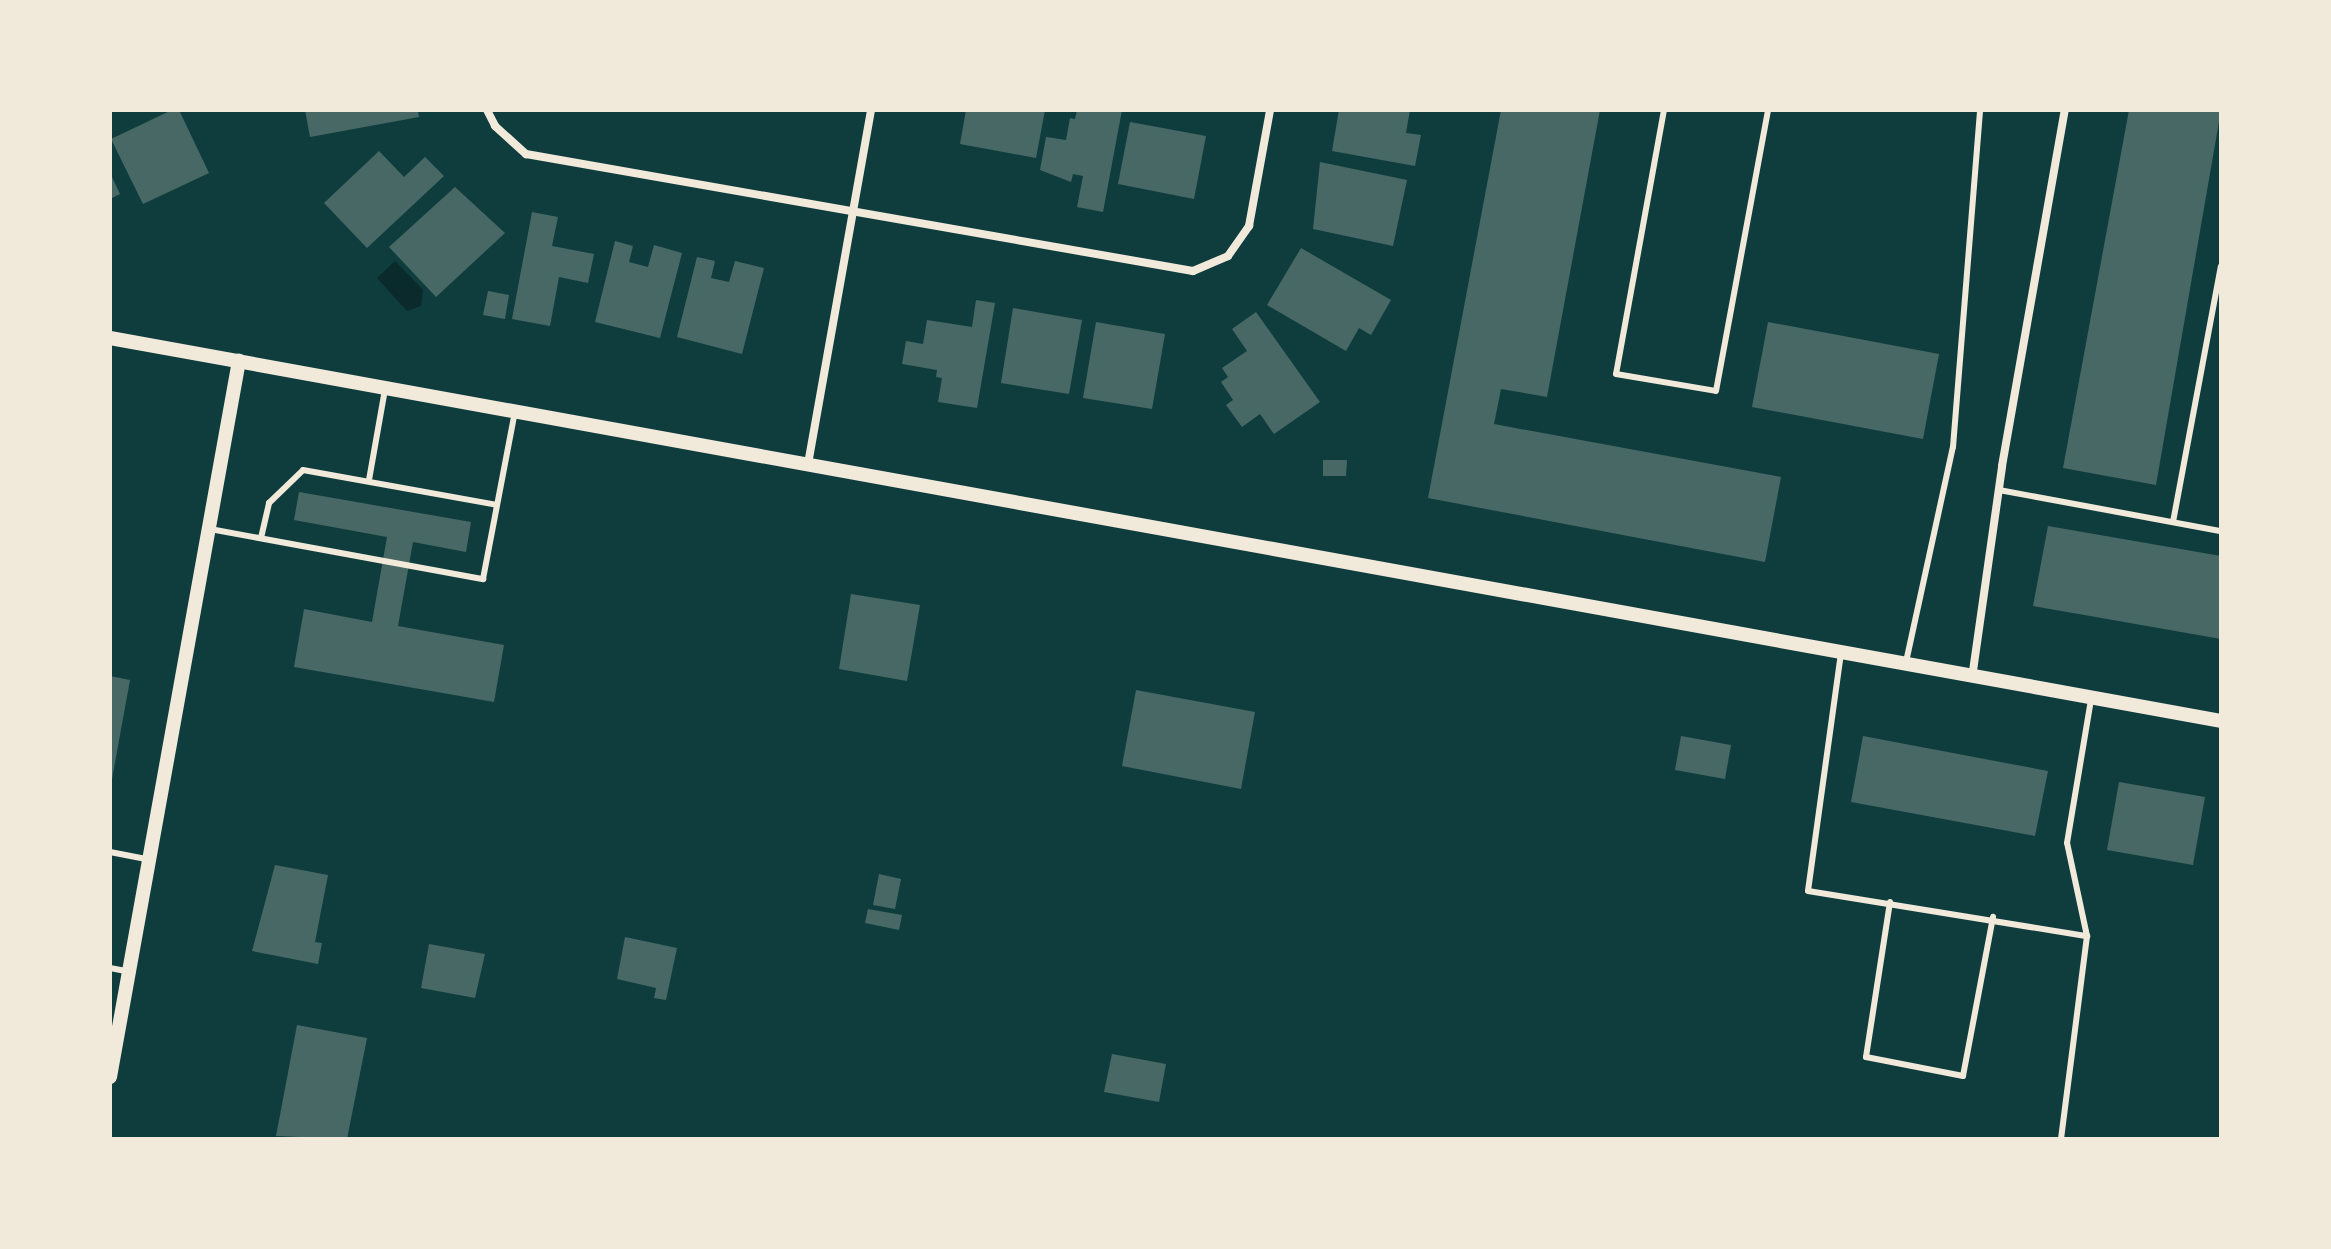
<!DOCTYPE html>
<html>
<head>
<meta charset="utf-8">
<style>
  body { margin:0 }
  #map { position:relative; width:2331px; height:1249px; overflow:hidden; background:#0f3d3e; font-family:Karla,sans-serif }
  div>[style] { position:absolute }
  [style*='--x'] { left:calc(var(--x)*1px); top:calc(var(--y)*1px); width:calc(var(--w)*1px); rotate:calc(var(--a)*1deg) }
  .water>* { inset:0; background:#0a2a2b }
  .building>* { inset:0; background:#486865 }
  .service>* { height:6px; margin:-3px; padding:0 3px; transform-origin:3px; border-radius:3px; background:#f1e9da }
  .minor>* { height:8px; margin:-4px; padding:0 4px; transform-origin:4px; border-radius:4px; background:#f1e9da }
  .tertiary>* { height:14px; margin:-7px; padding:0 7px; transform-origin:7px; border-radius:7px; background:#f1e9da }
  span { translate:-50% -50%; white-space:nowrap; text-align:center; line-height:1.15; -webkit-text-stroke:6px #f1e9da; paint-order:stroke }
  .frame { position:absolute; inset:0; border:112px solid #f1e9da; pointer-events:none }
</style>
</head>
<body>
<div id="map">
  <div class="water">
    <div style="clip-path:polygon(395px 261px,423px 290px,421px 306px,407px 311px,377px 278px)"></div>
  </div>
  <div class="building">
    <div style="clip-path:polygon(172px 110px,179px 110px,209px 173px,143px 204px,111px 139px)"></div>
    <div style="clip-path:polygon(305px 110px,418px 110px,419px 117px,310px 137px)"></div>
    <div style="clip-path:polygon(966px 110px,1045px 110px,1036px 158px,960px 144px)"></div>
    <div style="clip-path:polygon(1077px 110px,1122px 110px,1103px 212px,1077px 207px,1083px 176px,1073px 174px,1071px 182px,1040px 170px,1046px 137px,1066px 140px,1070px 118px,1075px 119px)"></div>
    <div style="clip-path:polygon(1339px 110px,1410px 110px,1406px 133px,1421px 135px,1415px 166px,1332px 151px)"></div>
    <div style="clip-path:polygon(1501px 110px,1600px 110px,1547px 397px,1501px 389px,1494px 424px,1781px 477px,1765px 562px,1428px 498px)"></div>
    <div style="clip-path:polygon(2129px 110px,2221px 110px,2156px 485px,2063px 468px)"></div>
    <div style="clip-path:polygon(1130px 122px,1206px 136px,1194px 199px,1118px 184px)"></div>
    <div style="clip-path:polygon(379px 151px,404px 177px,425px 157px,444px 176px,367px 248px,324px 203px)"></div>
    <div style="clip-path:polygon(1320px 162px,1407px 180px,1393px 246px,1313px 229px)"></div>
    <div style="clip-path:polygon(110px 173px,120px 194px,110px 199px)"></div>
    <div style="clip-path:polygon(455px 187px,505px 233px,436px 297px,389px 247px)"></div>
    <div style="clip-path:polygon(532px 212px,558px 217px,552px 246px,594px 254px,588px 283px,559px 277px,550px 326px,512px 319px)"></div>
    <div style="clip-path:polygon(615px 241px,633px 246px,629px 262px,648px 267px,654px 245px,682px 253px,660px 338px,595px 322px)"></div>
    <div style="clip-path:polygon(1301px 248px,1391px 300px,1371px 335px,1359px 328px,1346px 351px,1267px 305px)"></div>
    <div style="clip-path:polygon(697px 257px,715px 261px,711px 278px,729px 282px,735px 261px,764px 268px,742px 354px,677px 337px)"></div>
    <div style="clip-path:polygon(488px 291px,509px 295px,505px 319px,483px 315px)"></div>
    <div style="clip-path:polygon(976px 300px,995px 303px,977px 408px,938px 402px,942px 378px,936px 377px,937px 370px,902px 364px,906px 341px,923px 344px,927px 320px,972px 327px)"></div>
    <div style="clip-path:polygon(1013px 308px,1082px 320px,1069px 394px,1001px 383px)"></div>
    <div style="clip-path:polygon(1256px 312px,1320px 402px,1274px 434px,1260px 414px,1242px 427px,1226px 405px,1233px 400px,1221px 382px,1228px 377px,1222px 368px,1247px 351px,1232px 329px)"></div>
    <div style="clip-path:polygon(1096px 322px,1165px 334px,1152px 409px,1083px 398px)"></div>
    <div style="clip-path:polygon(1768px 322px,1939px 354px,1923px 439px,1752px 407px)"></div>
    <div style="clip-path:polygon(1323px 460px,1347px 460px,1346px 476px,1323px 476px)"></div>
    <div style="clip-path:polygon(299px 492px,471px 522px,466px 552px,413px 542px,398px 626px,504px 645px,494px 702px,294px 667px,304px 609px,372px 622px,387px 537px,294px 520px)"></div>
    <div style="clip-path:polygon(2048px 526px,2221px 556px,2221px 639px,2033px 606px)"></div>
    <div style="clip-path:polygon(851px 594px,920px 605px,907px 681px,839px 669px)"></div>
    <div style="clip-path:polygon(110px 676px,130px 680px,112px 779px,110px 778px)"></div>
    <div style="clip-path:polygon(1136px 690px,1255px 712px,1241px 789px,1122px 766px)"></div>
    <div style="clip-path:polygon(1681px 736px,1731px 745px,1725px 779px,1675px 770px)"></div>
    <div style="clip-path:polygon(1863px 736px,2048px 771px,2035px 836px,1851px 802px)"></div>
    <div style="clip-path:polygon(2119px 782px,2205px 797px,2193px 865px,2107px 850px)"></div>
    <div style="clip-path:polygon(275px 865px,328px 875px,315px 942px,322px 943px,318px 964px,252px 951px)"></div>
    <div style="clip-path:polygon(879px 874px,901px 879px,895px 909px,873px 905px)"></div>
    <div style="clip-path:polygon(868px 909px,902px 915px,899px 930px,865px 923px)"></div>
    <div style="clip-path:polygon(625px 937px,677px 948px,666px 1000px,654px 998px,656px 988px,617px 979px)"></div>
    <div style="clip-path:polygon(429px 944px,485px 954px,475px 998px,421px 988px)"></div>
    <div style="clip-path:polygon(297px 1025px,367px 1038px,347px 1139px,276px 1136px)"></div>
    <div style="clip-path:polygon(1112px 1054px,1166px 1064px,1159px 1102px,1104px 1092px)"></div>
  </div>
  <div class="service">
    <div style="--x:1664;--y:110;--w:268;--a:100.3"></div>
    <div style="--x:1616;--y:374;--w:101;--a:9.6"></div>
    <div style="--x:1716;--y:391;--w:286;--a:-79.5"></div>
    <div style="--x:369;--y:480;--w:92;--a:-80"></div>
    <div style="--x:1999;--y:490;--w:226;--a:10.5"></div>
    <div style="--x:2173;--y:522;--w:260;--a:-79.4"></div>
    <div style="--x:210;--y:529;--w:278;--a:10.4"></div>
    <div style="--x:483;--y:579;--w:171;--a:-79.2"></div>
    <div style="--x:261;--y:538;--w:36;--a:-77"></div>
    <div style="--x:269;--y:503;--w:47;--a:-44.1"></div>
    <div style="--x:303;--y:470;--w:197;--a:10.2"></div>
    <div style="--x:1841;--y:653;--w:240;--a:97.9"></div>
    <div style="--x:1808;--y:891;--w:283;--a:9.2"></div>
    <div style="--x:1906;--y:662;--w:220;--a:-77.7"></div>
    <div style="--x:1953;--y:447;--w:338;--a:-85.4"></div>
    <div style="--x:110;--y:852;--w:38;--a:11"></div>
    <div style="--x:1890;--y:902;--w:157;--a:98.8"></div>
    <div style="--x:1866;--y:1057;--w:99;--a:11.1"></div>
    <div style="--x:1963;--y:1076;--w:162;--a:-79.3"></div>
    <div style="--x:110;--y:968;--w:20;--a:11"></div>
    <div style="--x:2061;--y:1139;--w:205;--a:-82.7"></div>
    <div style="--x:2087;--y:936;--w:95;--a:-102.1"></div>
    <div style="--x:2067;--y:843;--w:146;--a:-80.5"></div>
  </div>
  <div class="minor">
    <div style="--x:487;--y:110;--w:18;--a:63"></div>
    <div style="--x:495;--y:126;--w:42;--a:42.1"></div>
    <div style="--x:526;--y:154;--w:677;--a:9.95"></div>
    <div style="--x:1193;--y:271;--w:38;--a:-23"></div>
    <div style="--x:1228;--y:256;--w:37;--a:-55"></div>
    <div style="--x:1249;--y:226;--w:118;--a:-79.7"></div>
    <div style="--x:808;--y:464;--w:360;--a:-79.9"></div>
    <div style="--x:1972;--y:678;--w:214;--a:-81.9"></div>
    <div style="--x:2002;--y:466;--w:362;--a:-80"></div>
  </div>
  <div class="tertiary">
    <div style="--x:110;--y:338;--w:2145;--a:10.28"></div>
    <div style="--x:110;--y:1077;--w:728;--a:-79.79"></div>
  </div>
  <div class="frame"></div>
</div>
</body>
</html>
